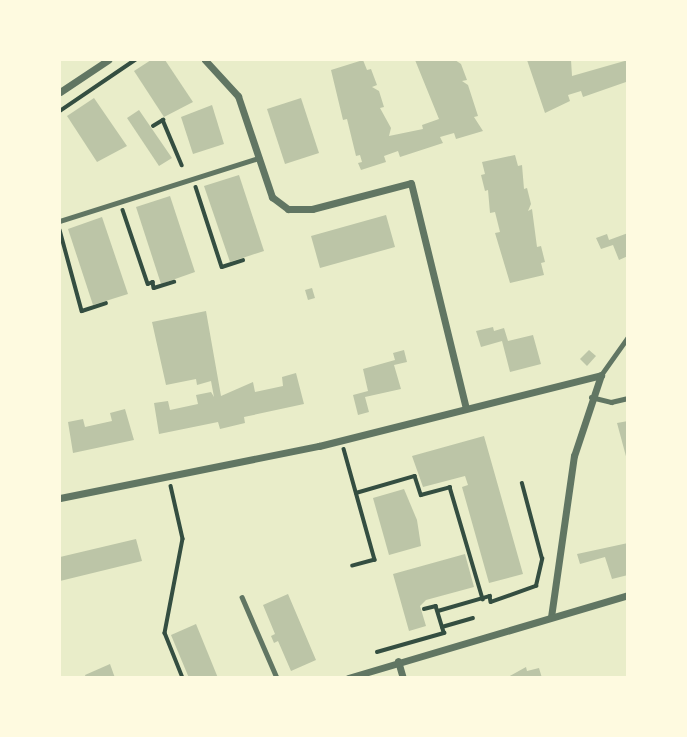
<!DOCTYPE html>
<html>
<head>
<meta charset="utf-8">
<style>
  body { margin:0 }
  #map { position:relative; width:687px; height:737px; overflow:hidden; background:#e9edc9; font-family:"Source Sans 3",sans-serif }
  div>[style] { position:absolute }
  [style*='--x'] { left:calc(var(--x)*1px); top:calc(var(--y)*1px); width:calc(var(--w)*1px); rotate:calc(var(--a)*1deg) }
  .building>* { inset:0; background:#bcc5a7 }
  .path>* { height:3.5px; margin:-1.75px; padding:0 1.75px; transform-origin:1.75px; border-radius:1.75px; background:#344e41 }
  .service>* { height:4.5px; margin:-2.25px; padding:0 2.25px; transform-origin:2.25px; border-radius:2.25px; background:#617663 }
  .minor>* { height:7px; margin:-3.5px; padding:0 3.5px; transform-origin:3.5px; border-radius:3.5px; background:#617663 }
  span { translate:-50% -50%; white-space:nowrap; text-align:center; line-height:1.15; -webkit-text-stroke:5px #fefae0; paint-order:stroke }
  .frame { position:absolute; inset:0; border:61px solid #fefae0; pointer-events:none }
</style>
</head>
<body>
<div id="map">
  <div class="building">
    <div style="clip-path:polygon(151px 60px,165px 60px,193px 102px,164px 117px,134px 71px)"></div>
    <div style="clip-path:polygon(363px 60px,367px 70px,371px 69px,377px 85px,372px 87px,379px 91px,384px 107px,380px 108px,391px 128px,389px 136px,423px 129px,422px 125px,439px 119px,415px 60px,455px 60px,461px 64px,467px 80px,462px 81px,468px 85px,478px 116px,474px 117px,483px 131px,456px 139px,454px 133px,440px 137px,443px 143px,400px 157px,398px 151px,384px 156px,386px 162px,361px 170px,358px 163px,362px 162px,360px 155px,356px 156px,347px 119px,343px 120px,331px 70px)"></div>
    <div style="clip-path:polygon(527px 60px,571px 60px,572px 76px,628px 60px,628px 75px,626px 82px,583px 97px,581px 91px,568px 95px,570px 101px,545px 113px)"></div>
    <div style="clip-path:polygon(94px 98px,127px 146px,97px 162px,67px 116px)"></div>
    <div style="clip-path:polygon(301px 98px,319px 153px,285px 164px,267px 109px)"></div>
    <div style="clip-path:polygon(212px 105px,224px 144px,193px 154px,181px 117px)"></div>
    <div style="clip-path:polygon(139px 110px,172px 158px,159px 166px,127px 118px)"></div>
    <div style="clip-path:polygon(515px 155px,518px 166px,522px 165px,524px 189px,527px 188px,531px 204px,528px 211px,532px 209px,537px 247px,541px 246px,545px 262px,541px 263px,544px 275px,510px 283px,495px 233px,500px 232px,495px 212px,490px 213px,488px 190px,485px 191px,481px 175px,485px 174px,482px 162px)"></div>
    <div style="clip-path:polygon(239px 175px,264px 251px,230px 262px,204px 186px)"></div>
    <div style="clip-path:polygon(170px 196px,195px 272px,161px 284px,136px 207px)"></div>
    <div style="clip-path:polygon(386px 215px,395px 247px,320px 268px,311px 236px)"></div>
    <div style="clip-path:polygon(102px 217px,128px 294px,93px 305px,68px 229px)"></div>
    <div style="clip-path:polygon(628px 233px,628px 256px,619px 260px,613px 245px,601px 249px,596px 238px,607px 234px,609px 240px)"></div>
    <div style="clip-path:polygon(312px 288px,315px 298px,308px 300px,305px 290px)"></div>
    <div style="clip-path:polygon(206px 311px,221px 396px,253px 382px,255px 392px,283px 386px,282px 377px,296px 373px,304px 404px,244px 417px,245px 423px,220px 429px,218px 422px,159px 434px,154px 403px,168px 401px,170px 410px,198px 404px,196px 395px,211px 392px,214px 397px,211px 381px,197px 385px,196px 379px,166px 385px,152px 322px)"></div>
    <div style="clip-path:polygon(493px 327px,494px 331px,504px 328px,508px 341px,533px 335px,541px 364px,510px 372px,502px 341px,481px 347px,476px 331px)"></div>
    <div style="clip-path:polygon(404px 350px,407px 362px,394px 365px,401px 389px,365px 397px,369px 412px,358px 415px,353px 395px,368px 391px,363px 369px,395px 360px,393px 353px)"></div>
    <div style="clip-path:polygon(589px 350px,596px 356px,587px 366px,580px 359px)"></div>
    <div style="clip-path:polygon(125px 409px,134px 440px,73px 453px,68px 422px,83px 419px,85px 427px,112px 421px,110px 413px)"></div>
    <div style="clip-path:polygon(628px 421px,628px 460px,627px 460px,617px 423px)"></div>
    <div style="clip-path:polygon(484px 436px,523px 574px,489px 583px,462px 487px,468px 485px,465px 476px,423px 487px,412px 456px)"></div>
    <div style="clip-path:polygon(404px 489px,417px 520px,421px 546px,389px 555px,373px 498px)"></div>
    <div style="clip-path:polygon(136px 539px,142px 561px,60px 581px,60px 557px)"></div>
    <div style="clip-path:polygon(628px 543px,628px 575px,612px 579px,605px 557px,580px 564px,577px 554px)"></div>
    <div style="clip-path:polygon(465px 554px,474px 587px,426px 600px,420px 606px,426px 626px,409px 631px,393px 574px)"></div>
    <div style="clip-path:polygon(288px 594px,316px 660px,291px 671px,278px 641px,274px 643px,271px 636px,275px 634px,263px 605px)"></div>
    <div style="clip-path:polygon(196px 624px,218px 678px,189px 678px,171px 635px)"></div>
    <div style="clip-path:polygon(110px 664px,115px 678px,86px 678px,85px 675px)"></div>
    <div style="clip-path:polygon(526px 667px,527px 671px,539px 668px,542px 678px,506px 678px)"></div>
  </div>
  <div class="path">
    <div style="--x:60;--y:111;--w:91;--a:-34.2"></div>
    <div style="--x:153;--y:126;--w:12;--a:-31"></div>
    <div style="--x:163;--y:120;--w:49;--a:67.1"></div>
    <div style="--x:196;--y:187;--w:84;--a:72"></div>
    <div style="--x:222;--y:267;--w:22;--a:-18"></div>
    <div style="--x:123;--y:210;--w:78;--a:71.3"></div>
    <div style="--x:148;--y:284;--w:5;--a:-22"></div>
    <div style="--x:153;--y:282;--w:6;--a:81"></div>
    <div style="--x:154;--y:288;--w:21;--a:-17"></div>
    <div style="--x:60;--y:230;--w:84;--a:74.8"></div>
    <div style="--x:82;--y:311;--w:25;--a:-18"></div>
    <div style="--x:344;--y:449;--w:115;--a:74.4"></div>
    <div style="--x:375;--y:560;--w:23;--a:165"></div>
    <div style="--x:171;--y:486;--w:54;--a:77.2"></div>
    <div style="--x:183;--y:539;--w:96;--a:100.8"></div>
    <div style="--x:165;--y:633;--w:48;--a:68.2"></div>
    <div style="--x:356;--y:493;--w:61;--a:-16.1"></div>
    <div style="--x:415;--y:476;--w:20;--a:72"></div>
    <div style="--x:421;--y:495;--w:30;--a:-15"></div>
    <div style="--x:450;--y:487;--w:117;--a:73.6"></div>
    <div style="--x:424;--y:609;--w:12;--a:-14"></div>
    <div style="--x:436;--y:606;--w:28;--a:73"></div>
    <div style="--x:438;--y:611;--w:54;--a:-16.1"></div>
    <div style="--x:490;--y:596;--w:6;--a:81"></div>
    <div style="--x:491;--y:602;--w:48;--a:-19.6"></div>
    <div style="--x:536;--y:586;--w:28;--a:-77"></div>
    <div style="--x:542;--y:559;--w:78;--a:-104.9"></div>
    <div style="--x:442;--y:627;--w:32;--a:-16"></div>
    <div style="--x:377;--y:652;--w:70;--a:-15.8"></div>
  </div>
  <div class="service">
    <div style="--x:60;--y:221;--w:209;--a:-17.6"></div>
    <div style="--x:601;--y:375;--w:47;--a:-54.6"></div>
    <div style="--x:591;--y:397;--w:21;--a:14"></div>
    <div style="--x:611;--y:402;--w:17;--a:-13"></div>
    <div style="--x:242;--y:597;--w:88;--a:66.6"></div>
  </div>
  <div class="minor">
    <div style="--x:205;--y:60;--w:49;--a:47.5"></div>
    <div style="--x:238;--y:96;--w:107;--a:71.4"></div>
    <div style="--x:272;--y:197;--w:20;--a:37"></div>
    <div style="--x:288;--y:209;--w:24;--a:0"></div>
    <div style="--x:312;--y:209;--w:102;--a:-14.7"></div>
    <div style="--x:411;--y:183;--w:232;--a:76.3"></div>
    <div style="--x:60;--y:92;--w:58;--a:-33.7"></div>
    <div style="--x:60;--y:498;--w:264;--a:-11.4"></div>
    <div style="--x:319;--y:446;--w:291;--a:-14.1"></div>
    <div style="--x:551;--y:617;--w:163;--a:-81.9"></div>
    <div style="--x:574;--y:456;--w:85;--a:-71.6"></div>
    <div style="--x:398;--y:661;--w:18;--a:74"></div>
    <div style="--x:348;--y:678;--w:292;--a:-16.5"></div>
  </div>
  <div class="frame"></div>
</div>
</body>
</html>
